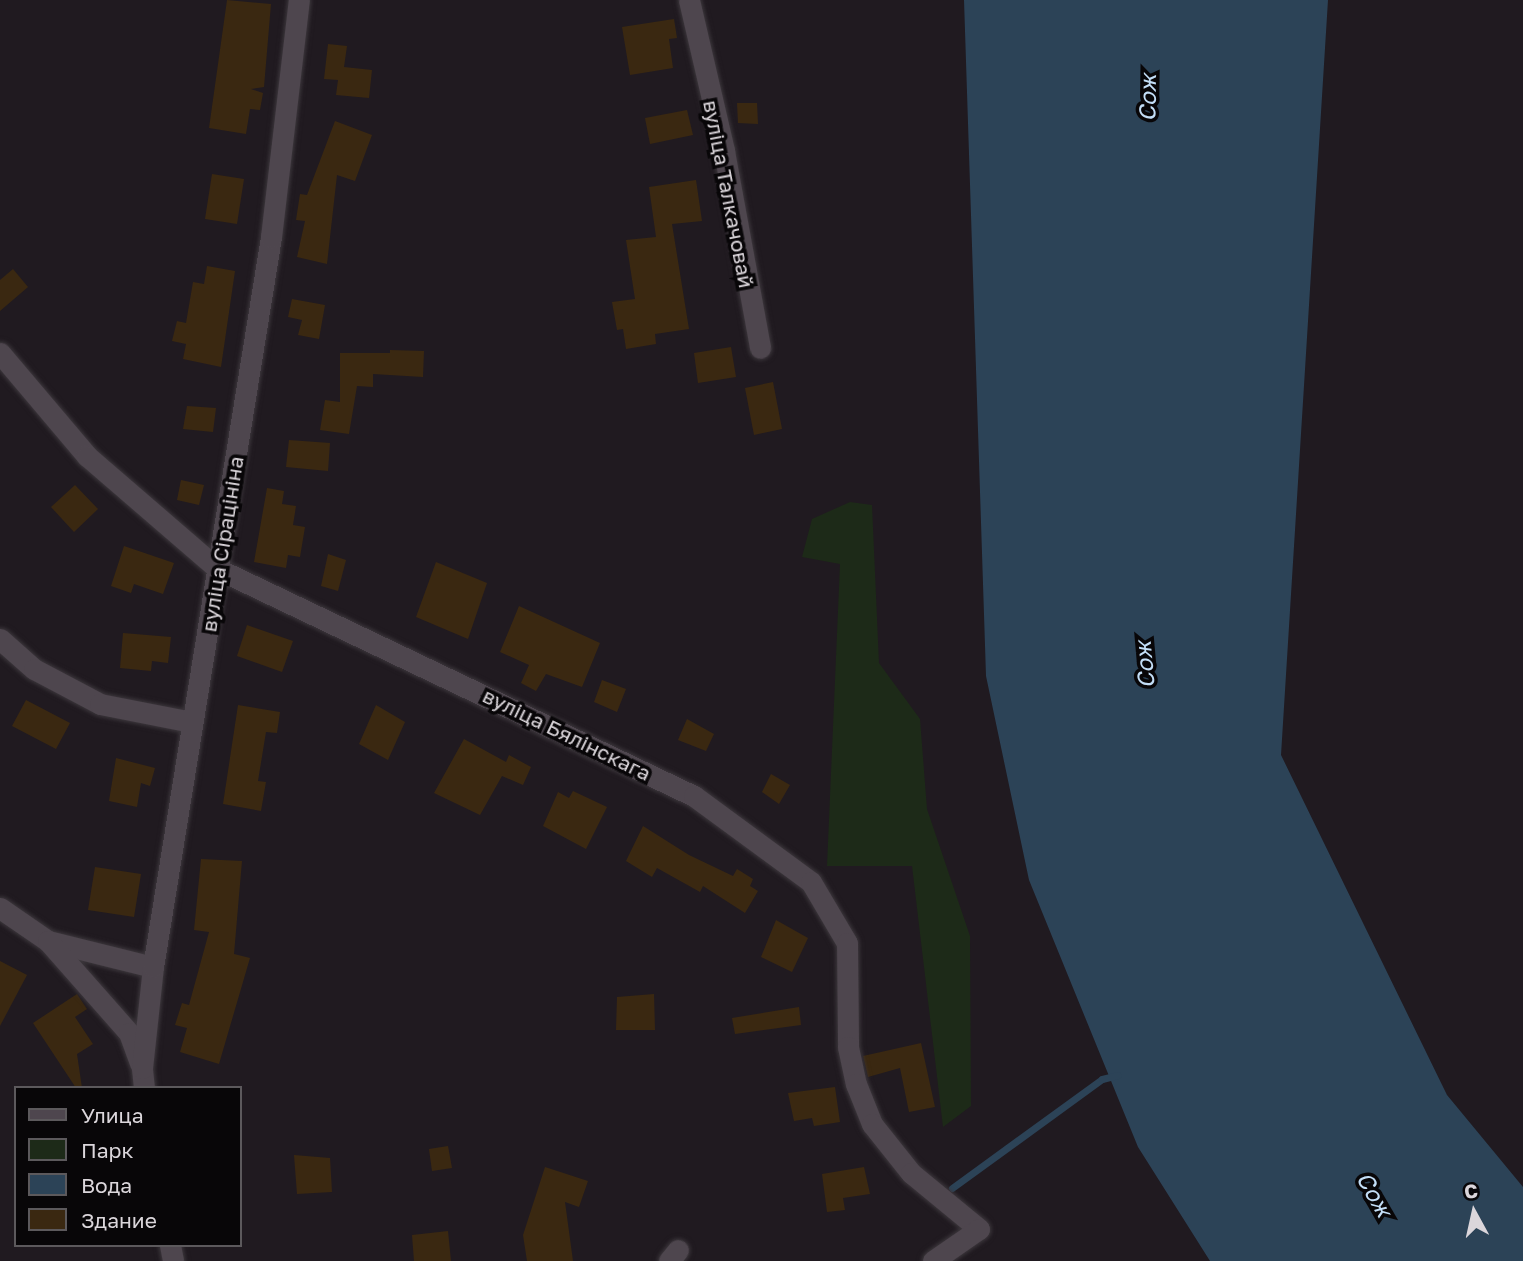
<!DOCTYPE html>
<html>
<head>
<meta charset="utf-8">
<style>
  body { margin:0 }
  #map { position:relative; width:1523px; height:1261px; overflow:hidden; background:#201a20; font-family:"Golos Text",sans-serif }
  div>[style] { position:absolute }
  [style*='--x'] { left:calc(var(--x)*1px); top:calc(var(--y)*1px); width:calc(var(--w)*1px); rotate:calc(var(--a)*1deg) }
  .green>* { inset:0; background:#1d2a18 }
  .water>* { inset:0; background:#2c4357 }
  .stream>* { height:7px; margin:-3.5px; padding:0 3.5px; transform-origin:3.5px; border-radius:3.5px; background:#2c4357 }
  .building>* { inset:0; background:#3a2811 }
  .roads { filter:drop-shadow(0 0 2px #3c373c) drop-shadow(0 0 2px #3c373c) }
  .minor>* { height:21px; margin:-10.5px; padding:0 10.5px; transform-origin:10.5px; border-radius:10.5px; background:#4e464e }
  span { translate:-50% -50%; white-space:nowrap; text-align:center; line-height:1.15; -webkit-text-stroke:7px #080608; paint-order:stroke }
  .street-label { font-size:21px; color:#dbd6db }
  .water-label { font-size:23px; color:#c3def7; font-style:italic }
  .legend { position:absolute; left:14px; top:1086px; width:228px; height:161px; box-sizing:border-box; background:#080608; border:2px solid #5c595c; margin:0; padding:9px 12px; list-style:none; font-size:21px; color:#dbd6db }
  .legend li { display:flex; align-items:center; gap:14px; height:35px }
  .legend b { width:35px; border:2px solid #5c595c }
  .north { position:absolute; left:1439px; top:1177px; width:70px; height:70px; -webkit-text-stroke:5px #080608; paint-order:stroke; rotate:352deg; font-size:19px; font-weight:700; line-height:28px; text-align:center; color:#dbd6db }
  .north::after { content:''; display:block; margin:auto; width:24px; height:32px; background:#dbd6db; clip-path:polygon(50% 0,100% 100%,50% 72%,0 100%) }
</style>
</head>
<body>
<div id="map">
  <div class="green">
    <div style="clip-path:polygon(850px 502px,872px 505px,879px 663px,920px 719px,927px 809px,970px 936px,971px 1106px,943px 1127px,912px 866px,827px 866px,840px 564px,802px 557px,812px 519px)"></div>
  </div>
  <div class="water">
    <div style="clip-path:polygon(964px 0,1328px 0,1281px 755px,1447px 1095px,1523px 1187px,1523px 1261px,1210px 1261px,1138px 1147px,1029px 880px,986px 676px)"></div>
  </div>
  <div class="stream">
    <div style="--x:952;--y:1188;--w:185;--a:-36"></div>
    <div style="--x:1102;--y:1079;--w:16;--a:-14"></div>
  </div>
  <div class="building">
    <div style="clip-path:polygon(227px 0,271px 4px,264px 87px,251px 89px,263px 93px,260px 110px,250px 109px,246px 134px,209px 128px)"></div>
    <div style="clip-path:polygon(674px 19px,677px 38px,669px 39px,673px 68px,630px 75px,622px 27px)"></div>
    <div style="clip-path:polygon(328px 44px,347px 46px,344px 67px,372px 70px,369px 98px,336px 95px,338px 80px,324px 79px)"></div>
    <div style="clip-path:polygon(737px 103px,757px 103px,758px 124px,738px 123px)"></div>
    <div style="clip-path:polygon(687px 110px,693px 135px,650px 144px,645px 118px)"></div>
    <div style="clip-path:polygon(335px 121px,372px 135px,355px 181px,337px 175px,327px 264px,297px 257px,305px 221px,296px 220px,300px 194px,307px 195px)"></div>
    <div style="clip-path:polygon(212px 174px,244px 179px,237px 224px,205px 219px)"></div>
    <div style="clip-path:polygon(696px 180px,702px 221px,672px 224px,689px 329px,655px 334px,656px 344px,626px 349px,623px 329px,617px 330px,612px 302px,635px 299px,626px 240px,656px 237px,649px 187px)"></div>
    <div style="clip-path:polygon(207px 266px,235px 271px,221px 367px,183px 359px,186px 344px,172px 341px,177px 321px,186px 323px,193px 282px,204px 284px)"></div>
    <div style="clip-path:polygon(13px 269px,28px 287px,0 311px,0 280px)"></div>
    <div style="clip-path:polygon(292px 299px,325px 305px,319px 339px,298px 335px,302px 320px,288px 317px)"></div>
    <div style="clip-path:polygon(731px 347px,736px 377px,698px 383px,694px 353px)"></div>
    <div style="clip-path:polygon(390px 350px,424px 351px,423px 377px,373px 374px,373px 387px,357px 386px,349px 434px,320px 430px,325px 400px,340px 402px,340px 353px,390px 353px)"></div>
    <div style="clip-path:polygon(773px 382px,782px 429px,754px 435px,745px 388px)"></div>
    <div style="clip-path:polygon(187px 406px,216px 408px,213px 432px,183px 429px)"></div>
    <div style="clip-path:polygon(289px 440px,330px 443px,328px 471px,286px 467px)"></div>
    <div style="clip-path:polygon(181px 480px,204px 485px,199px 505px,177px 500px)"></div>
    <div style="clip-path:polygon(75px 485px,98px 509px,74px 532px,51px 507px)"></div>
    <div style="clip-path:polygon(267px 488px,284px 491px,282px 504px,296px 506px,293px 525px,305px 527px,300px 557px,288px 555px,286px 568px,254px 562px)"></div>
    <div style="clip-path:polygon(124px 546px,174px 563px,163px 594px,134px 584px,131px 593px,111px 586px)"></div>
    <div style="clip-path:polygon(328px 554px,346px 560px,338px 591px,321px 586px)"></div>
    <div style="clip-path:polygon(436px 562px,487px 583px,468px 639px,416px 617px)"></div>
    <div style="clip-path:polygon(519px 606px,600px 643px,582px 687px,546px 674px,536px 691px,521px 683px,529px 665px,500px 652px)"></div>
    <div style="clip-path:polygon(247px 625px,293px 641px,282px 672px,237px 656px)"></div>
    <div style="clip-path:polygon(123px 633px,171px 637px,168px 663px,152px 661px,151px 671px,120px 668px)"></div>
    <div style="clip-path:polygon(602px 680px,626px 689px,617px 712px,594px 702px)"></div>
    <div style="clip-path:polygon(26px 700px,70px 723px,56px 749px,12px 726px)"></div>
    <div style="clip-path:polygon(238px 705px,280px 712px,277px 733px,266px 732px,258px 781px,266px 782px,261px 811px,223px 804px)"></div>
    <div style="clip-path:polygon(376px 705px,405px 722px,388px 760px,359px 744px)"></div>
    <div style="clip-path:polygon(687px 719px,714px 734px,706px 751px,678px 740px)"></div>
    <div style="clip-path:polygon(464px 739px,506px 762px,509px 755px,531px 767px,523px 785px,502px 776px,480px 815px,434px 793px)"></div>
    <div style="clip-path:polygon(116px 758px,155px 768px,150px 786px,141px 783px,137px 807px,109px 801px)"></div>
    <div style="clip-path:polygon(771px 774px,790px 785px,779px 804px,762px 792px)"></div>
    <div style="clip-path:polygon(573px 791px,607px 807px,586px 849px,543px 826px,558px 792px,569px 798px)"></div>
    <div style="clip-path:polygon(643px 826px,689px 855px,733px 876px,737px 869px,753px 879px,750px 886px,758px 891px,745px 913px,703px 886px,700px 892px,657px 868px,652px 877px,626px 861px)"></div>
    <div style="clip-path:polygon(201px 859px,242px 861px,234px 954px,250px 958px,219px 1064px,180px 1052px,187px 1028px,175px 1025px,182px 1003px,189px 1005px,209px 932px,194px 930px)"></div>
    <div style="clip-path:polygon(95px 867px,141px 874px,134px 917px,88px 910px)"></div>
    <div style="clip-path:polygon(776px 920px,808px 938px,792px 972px,761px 957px)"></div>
    <div style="clip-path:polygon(0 961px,27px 975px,0 1026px)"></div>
    <div style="clip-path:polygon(77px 994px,87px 1009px,75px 1017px,93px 1044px,77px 1054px,82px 1088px,76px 1088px,33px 1023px)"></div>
    <div style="clip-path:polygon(654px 994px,655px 1030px,616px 1030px,617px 997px)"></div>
    <div style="clip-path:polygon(799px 1007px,801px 1025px,735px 1034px,732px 1018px)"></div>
    <div style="clip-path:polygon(921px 1043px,935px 1107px,909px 1112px,900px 1068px,868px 1077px,863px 1056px)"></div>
    <div style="clip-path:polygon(835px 1087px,840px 1122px,814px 1126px,812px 1118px,794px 1121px,788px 1093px)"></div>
    <div style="clip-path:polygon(448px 1146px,452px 1168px,432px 1171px,429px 1149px)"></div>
    <div style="clip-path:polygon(294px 1155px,330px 1158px,332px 1192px,297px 1194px)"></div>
    <div style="clip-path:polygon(545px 1167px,588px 1181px,579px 1207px,565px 1202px,573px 1261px,527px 1261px,523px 1235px)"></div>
    <div style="clip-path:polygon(864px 1167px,870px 1194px,843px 1198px,845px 1210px,827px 1212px,822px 1174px)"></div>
    <div style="clip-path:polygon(448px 1231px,451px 1261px,414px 1261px,412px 1235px)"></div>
  </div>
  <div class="roads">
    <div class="minor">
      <div style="--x:689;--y:0;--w:155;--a:76.9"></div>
      <div style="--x:724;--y:151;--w:200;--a:79.6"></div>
      <div style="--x:0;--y:353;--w:135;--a:49.8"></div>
      <div style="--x:87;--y:456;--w:173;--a:40.8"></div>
      <div style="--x:218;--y:569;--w:527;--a:25.5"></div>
      <div style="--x:694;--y:796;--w:145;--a:36.3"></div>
      <div style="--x:811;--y:882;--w:71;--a:59.5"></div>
      <div style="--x:847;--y:943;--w:104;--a:89.4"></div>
      <div style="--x:848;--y:1047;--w:38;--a:78"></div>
      <div style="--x:856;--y:1084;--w:43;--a:68.2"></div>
      <div style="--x:872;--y:1124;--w:63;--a:51.5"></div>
      <div style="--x:911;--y:1173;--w:88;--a:39.5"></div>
      <div style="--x:979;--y:1229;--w:56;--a:145.2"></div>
      <div style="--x:0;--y:639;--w:45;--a:41.4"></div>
      <div style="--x:34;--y:669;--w:75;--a:27.9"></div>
      <div style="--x:100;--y:704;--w:94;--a:11.1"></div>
      <div style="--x:0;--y:908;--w:58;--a:34.5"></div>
      <div style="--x:48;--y:941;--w:108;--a:13.9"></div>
      <div style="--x:48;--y:941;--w:123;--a:48.6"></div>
      <div style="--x:129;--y:1033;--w:33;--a:70"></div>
      <div style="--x:144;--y:1088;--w:20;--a:-96"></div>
      <div style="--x:142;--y:1068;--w:102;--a:-83.8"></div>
      <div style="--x:153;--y:967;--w:739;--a:-80.82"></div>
      <div style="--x:271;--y:237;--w:239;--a:-83.3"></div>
      <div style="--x:170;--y:1245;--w:16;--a:79"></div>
      <div style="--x:669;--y:1261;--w:14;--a:-51"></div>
    </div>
  </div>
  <div class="street-label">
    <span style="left:729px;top:194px;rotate:79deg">вуліца Талкачовай</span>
    <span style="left:222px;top:544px;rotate:-81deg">вуліца Сірацініна</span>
    <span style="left:567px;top:734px;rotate:26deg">вуліца Бялінскага</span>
  </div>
  <div class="water-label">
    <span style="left:1147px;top:98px;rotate:-89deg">Сож</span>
    <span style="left:1144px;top:665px;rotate:-95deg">Сож</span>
    <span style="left:1375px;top:1194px;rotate:60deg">Сож</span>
  </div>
  <ul class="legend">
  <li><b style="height:9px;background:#4e464e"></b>Улица</li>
  <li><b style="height:19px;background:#1d2a18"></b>Парк</li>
  <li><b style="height:19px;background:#2c4357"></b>Вода</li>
  <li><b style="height:19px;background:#3a2811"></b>Здание</li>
  </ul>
  <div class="north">С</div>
</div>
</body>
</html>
